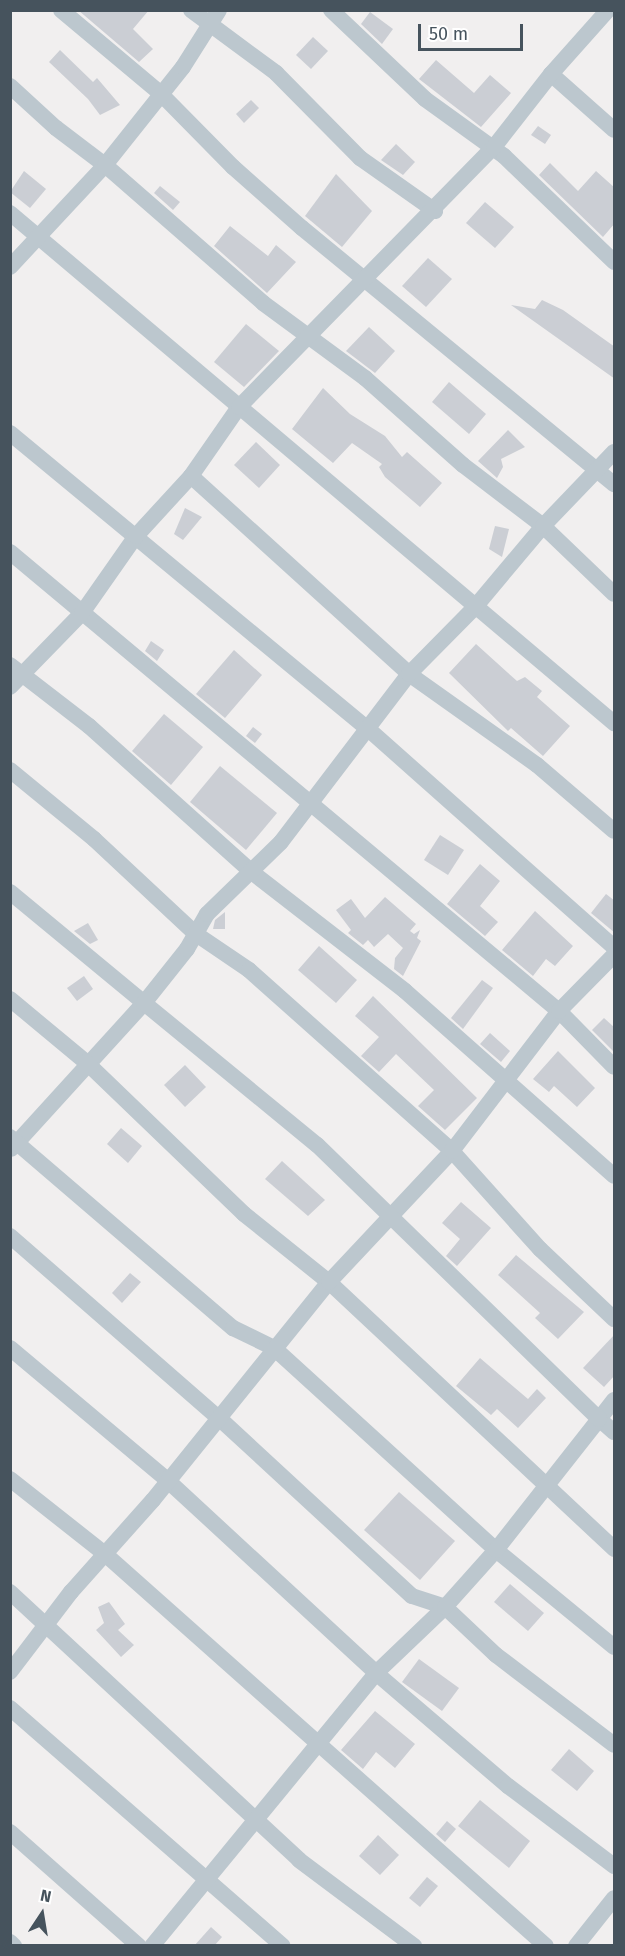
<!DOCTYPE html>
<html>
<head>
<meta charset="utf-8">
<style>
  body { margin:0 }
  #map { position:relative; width:625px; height:1956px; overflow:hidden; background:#f1efef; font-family:"Fira Sans",sans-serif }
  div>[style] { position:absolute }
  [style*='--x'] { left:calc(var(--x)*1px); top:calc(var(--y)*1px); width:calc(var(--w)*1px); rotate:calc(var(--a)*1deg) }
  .building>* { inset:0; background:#cbced4 }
  .minor>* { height:16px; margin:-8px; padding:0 8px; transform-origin:8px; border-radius:8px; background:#bcc7ce }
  span { translate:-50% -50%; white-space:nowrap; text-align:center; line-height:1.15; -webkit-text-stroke:5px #fff; paint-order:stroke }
  .frame { position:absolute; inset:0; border:12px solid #46535d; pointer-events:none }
  .north { position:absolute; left:12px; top:1884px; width:60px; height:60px; -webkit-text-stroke:4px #fff; paint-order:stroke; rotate:12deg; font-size:16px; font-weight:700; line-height:24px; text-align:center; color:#46535d }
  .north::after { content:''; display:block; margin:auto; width:21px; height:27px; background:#46535d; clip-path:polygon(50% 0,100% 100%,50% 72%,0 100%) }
  .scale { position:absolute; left:418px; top:24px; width:105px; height:27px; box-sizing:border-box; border:3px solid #46535d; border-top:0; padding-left:8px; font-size:18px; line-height:21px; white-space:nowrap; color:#46535d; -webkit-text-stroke:4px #fff; paint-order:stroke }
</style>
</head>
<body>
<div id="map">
  <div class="building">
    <div style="clip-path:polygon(78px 10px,149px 10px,133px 29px,153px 49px,139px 62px)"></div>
    <div style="clip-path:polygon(370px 12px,393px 29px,382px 44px,361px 24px)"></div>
    <div style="clip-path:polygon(313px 37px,328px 51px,311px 69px,296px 55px)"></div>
    <div style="clip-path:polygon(60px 50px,93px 82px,97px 78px,120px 105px,100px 115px,88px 99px,49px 62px)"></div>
    <div style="clip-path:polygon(436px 60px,474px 93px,490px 75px,511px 93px,481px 127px,419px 79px)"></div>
    <div style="clip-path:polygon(251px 100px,259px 108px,244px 123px,236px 114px)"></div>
    <div style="clip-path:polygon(538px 126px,551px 135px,545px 144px,531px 135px)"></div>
    <div style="clip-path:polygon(396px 144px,415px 162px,403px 175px,381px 160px)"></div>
    <div style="clip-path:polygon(550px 163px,578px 191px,596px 171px,615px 188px,615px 223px,603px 237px,539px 175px)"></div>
    <div style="clip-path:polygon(24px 171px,46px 189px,30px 208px,10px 192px)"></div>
    <div style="clip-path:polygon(336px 174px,372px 211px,342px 247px,305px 216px)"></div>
    <div style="clip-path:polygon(160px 186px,180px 202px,173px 210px,154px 193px)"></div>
    <div style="clip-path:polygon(485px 202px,514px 227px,495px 248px,466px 223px)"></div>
    <div style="clip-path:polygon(230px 226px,268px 256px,276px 245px,296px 262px,267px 293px,214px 246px)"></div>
    <div style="clip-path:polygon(428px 258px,452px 279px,426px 307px,402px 286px)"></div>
    <div style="clip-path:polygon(542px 300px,563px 310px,615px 347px,615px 379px,511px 305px,535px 309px)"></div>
    <div style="clip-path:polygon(246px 324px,279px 351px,244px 387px,214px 362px)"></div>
    <div style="clip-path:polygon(369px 327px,395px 351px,375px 373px,346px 351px)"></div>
    <div style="clip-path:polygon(449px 382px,486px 414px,469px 434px,432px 402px)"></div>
    <div style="clip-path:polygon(323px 388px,350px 414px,385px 436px,402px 457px,407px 452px,442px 483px,420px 507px,385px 477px,379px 467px,382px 464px,352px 443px,333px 463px,292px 429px)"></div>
    <div style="clip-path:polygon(508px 430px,525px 447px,501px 459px,503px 467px,497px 478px,478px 461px)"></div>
    <div style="clip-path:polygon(256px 442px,280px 465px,259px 488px,234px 465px)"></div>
    <div style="clip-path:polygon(185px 508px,202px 517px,183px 540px,174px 534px)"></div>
    <div style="clip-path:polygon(495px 526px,509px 529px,502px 557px,489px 549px)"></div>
    <div style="clip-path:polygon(151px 641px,164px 650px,157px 661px,145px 651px)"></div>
    <div style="clip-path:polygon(476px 644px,517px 681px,525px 677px,542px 691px,537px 697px,570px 726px,543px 756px,511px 728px,508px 731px,449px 673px)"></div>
    <div style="clip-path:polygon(234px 650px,262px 675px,225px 718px,196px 694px)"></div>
    <div style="clip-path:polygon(164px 714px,203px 747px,171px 785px,132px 751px)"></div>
    <div style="clip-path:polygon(253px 727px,262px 734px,255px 743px,246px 736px)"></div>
    <div style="clip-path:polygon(220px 766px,277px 813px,246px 850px,190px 802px)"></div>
    <div style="clip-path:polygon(440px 835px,464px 850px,448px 875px,424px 860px)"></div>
    <div style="clip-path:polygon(480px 864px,500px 881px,480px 906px,498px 922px,485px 936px,447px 904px)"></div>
    <div style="clip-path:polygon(606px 894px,615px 901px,615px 933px,591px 913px)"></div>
    <div style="clip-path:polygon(385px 897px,416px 924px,410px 931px,414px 934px,420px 930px,417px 938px,421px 941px,403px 976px,394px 969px,395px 958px,403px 948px,388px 934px,374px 947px,368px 940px,363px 945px,348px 933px,351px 930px,336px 910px,351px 899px,365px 918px)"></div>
    <div style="clip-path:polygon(535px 911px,573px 946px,555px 966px,546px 959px,533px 976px,502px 950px)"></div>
    <div style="clip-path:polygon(225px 912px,225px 929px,213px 929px,215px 920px)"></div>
    <div style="clip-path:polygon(88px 923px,98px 940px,90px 944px,74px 931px)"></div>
    <div style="clip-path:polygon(319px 946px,357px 980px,336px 1003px,298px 970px)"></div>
    <div style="clip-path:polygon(84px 976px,93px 989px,77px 1001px,67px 988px)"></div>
    <div style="clip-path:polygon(482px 980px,493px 988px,463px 1029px,451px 1018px)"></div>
    <div style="clip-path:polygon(373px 996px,477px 1098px,445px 1130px,418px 1106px,434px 1090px,396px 1054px,379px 1072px,361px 1056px,379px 1037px,355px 1016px)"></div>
    <div style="clip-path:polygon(604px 1018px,615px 1028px,615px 1053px,592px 1030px)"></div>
    <div style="clip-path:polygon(490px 1033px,510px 1051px,501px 1062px,480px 1044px)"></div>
    <div style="clip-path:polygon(558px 1051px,595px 1088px,577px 1107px,554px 1086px,549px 1092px,533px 1079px)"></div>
    <div style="clip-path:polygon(185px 1065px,206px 1087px,185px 1107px,164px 1085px)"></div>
    <div style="clip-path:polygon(121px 1128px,142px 1146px,128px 1163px,107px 1144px)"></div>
    <div style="clip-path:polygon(282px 1161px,325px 1200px,308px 1216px,265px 1179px)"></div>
    <div style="clip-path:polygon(461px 1202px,491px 1228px,457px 1266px,446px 1256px,460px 1239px,442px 1223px)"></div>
    <div style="clip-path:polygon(516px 1255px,584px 1312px,558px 1339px,535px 1318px,540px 1313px,498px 1275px)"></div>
    <div style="clip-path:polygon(130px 1273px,141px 1282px,122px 1303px,112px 1293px)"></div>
    <div style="clip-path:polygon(615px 1334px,615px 1375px,604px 1387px,583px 1368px)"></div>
    <div style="clip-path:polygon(480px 1358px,528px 1399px,537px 1389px,546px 1398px,518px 1428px,497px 1409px,491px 1415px,456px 1386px)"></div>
    <div style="clip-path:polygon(399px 1492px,455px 1541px,420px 1580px,364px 1530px)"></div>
    <div style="clip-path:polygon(510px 1584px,544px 1613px,528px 1631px,494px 1602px)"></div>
    <div style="clip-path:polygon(109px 1602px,125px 1624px,118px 1630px,134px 1645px,121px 1657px,96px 1630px,104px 1623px,98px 1607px)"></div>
    <div style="clip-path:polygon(419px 1659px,459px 1688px,442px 1711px,402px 1682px)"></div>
    <div style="clip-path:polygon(375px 1711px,415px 1744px,395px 1768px,376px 1752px,363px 1769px,341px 1750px)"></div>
    <div style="clip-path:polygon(569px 1749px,594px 1771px,577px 1791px,551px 1770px)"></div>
    <div style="clip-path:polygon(480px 1800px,530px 1841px,509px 1868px,458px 1826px)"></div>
    <div style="clip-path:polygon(447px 1821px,456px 1829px,445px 1842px,436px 1834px)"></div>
    <div style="clip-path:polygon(378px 1835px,399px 1855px,380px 1875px,359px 1856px)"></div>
    <div style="clip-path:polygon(427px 1877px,438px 1886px,420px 1907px,409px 1898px)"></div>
    <div style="clip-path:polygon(211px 1927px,222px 1937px,214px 1946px,194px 1946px)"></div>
  </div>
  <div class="minor">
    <div style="--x:61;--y:10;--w:131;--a:40"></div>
    <div style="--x:161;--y:94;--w:103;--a:45.4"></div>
    <div style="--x:233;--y:167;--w:92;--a:41.5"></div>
    <div style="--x:302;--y:228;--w:404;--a:39.4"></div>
    <div style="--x:191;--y:10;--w:106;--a:36.5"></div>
    <div style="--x:276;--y:73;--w:120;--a:45.3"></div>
    <div style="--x:360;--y:158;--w:92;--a:35.2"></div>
    <div style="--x:331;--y:10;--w:129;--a:43.4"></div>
    <div style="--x:425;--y:99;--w:97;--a:35.8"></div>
    <div style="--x:504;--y:156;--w:153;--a:43.9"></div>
    <div style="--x:551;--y:74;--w:84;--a:41.6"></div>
    <div style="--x:10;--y:86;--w:62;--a:42.4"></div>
    <div style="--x:56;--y:128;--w:61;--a:37.1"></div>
    <div style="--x:105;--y:165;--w:125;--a:-51.5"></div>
    <div style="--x:183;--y:67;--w:67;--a:-57.7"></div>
    <div style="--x:10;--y:213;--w:791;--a:40.18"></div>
    <div style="--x:10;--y:267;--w:139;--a:-47"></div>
    <div style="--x:105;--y:165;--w:210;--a:41.1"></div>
    <div style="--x:263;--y:303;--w:127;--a:36.3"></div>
    <div style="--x:365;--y:378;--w:131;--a:41.6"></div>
    <div style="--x:463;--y:465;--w:101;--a:37.3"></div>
    <div style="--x:543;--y:526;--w:98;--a:43.8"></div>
    <div style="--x:10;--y:433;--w:463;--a:39.6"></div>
    <div style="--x:367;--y:728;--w:330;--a:41.6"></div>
    <div style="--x:191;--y:476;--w:294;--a:42.2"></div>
    <div style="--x:409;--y:674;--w:157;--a:35.4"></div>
    <div style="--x:537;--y:765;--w:101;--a:40.6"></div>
    <div style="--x:10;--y:552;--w:716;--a:39.9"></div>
    <div style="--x:559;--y:1011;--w:78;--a:45.5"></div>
    <div style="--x:10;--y:665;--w:100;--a:37.7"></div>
    <div style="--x:89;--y:726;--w:220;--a:41.9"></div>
    <div style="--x:253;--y:873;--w:192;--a:37.8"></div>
    <div style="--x:405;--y:991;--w:279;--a:41.5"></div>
    <div style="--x:10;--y:687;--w:103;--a:-45.8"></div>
    <div style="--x:82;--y:613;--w:94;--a:-55"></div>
    <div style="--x:136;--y:536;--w:81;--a:-47.5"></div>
    <div style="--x:191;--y:476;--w:84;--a:-55.2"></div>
    <div style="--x:239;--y:407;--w:364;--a:-45.6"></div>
    <div style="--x:494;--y:147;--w:93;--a:-52"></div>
    <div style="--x:551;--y:74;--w:86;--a:-48.3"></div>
    <div style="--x:10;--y:770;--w:109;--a:39.4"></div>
    <div style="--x:94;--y:839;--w:139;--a:43"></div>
    <div style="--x:196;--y:934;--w:64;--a:34.2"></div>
    <div style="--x:249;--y:970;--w:272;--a:41.7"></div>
    <div style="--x:452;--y:1151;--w:132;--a:48.1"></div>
    <div style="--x:540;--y:1249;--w:102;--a:43.4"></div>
    <div style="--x:10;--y:892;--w:174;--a:39.6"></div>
    <div style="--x:144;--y:1003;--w:197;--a:132.3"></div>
    <div style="--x:10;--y:999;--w:99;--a:39.7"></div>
    <div style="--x:86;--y:1062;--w:219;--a:43.9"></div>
    <div style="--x:244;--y:1214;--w:109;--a:38.7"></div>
    <div style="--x:329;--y:1282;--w:391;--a:43.1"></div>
    <div style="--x:10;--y:1137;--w:294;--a:40.6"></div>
    <div style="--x:233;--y:1328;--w:46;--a:26"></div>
    <div style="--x:274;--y:1348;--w:300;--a:42.3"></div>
    <div style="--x:496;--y:1550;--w:153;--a:39.4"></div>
    <div style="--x:10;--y:1236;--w:279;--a:41.1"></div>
    <div style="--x:220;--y:1419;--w:261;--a:42.7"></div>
    <div style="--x:412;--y:1596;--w:35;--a:18"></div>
    <div style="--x:445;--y:1607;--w:70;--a:43.3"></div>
    <div style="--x:496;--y:1655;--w:148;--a:37.3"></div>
    <div style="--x:10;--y:1348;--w:204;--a:40"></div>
    <div style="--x:166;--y:1479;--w:286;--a:42.7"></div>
    <div style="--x:376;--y:1673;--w:174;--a:40.6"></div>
    <div style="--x:508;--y:1786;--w:133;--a:37"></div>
    <div style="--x:614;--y:1400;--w:24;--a:128"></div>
    <div style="--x:599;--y:1419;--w:20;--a:41"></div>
    <div style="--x:10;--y:1479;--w:121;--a:38.3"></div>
    <div style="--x:105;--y:1554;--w:590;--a:41.63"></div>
    <div style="--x:10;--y:1592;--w:394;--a:42.8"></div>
    <div style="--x:299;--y:1860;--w:144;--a:36.8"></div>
    <div style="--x:10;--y:1672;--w:101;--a:-52.7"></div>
    <div style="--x:71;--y:1592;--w:123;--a:-48.3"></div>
    <div style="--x:153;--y:1500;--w:280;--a:-51.1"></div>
    <div style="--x:329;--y:1282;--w:180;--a:-46.8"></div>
    <div style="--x:452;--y:1151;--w:176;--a:-52.6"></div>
    <div style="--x:559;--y:1011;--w:78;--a:-45.5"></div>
    <div style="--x:10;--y:1708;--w:362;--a:41.1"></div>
    <div style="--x:10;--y:1832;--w:172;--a:41.5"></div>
    <div style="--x:10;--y:1942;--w:6;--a:45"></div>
    <div style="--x:152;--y:1946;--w:353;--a:-50.6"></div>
    <div style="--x:376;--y:1673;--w:95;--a:-43.7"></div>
    <div style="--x:445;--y:1607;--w:76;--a:-48.2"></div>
    <div style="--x:496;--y:1550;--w:167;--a:-51.8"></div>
    <div style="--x:599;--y:1419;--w:393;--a:-135.8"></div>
    <div style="--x:317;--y:1145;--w:224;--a:-140.6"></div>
    <div style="--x:144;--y:1003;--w:69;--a:-51.5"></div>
    <div style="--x:187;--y:949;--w:40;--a:-60.3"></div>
    <div style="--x:207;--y:914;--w:103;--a:-44.2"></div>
    <div style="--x:281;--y:842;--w:211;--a:-52.7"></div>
    <div style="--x:409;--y:674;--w:94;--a:-45.4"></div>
    <div style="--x:475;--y:607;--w:106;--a:-50"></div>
    <div style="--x:543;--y:526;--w:103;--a:-46.2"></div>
    <div style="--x:576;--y:1946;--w:61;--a:-51.6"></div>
  </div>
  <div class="frame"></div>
  <div class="north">N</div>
  <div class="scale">50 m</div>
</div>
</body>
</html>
